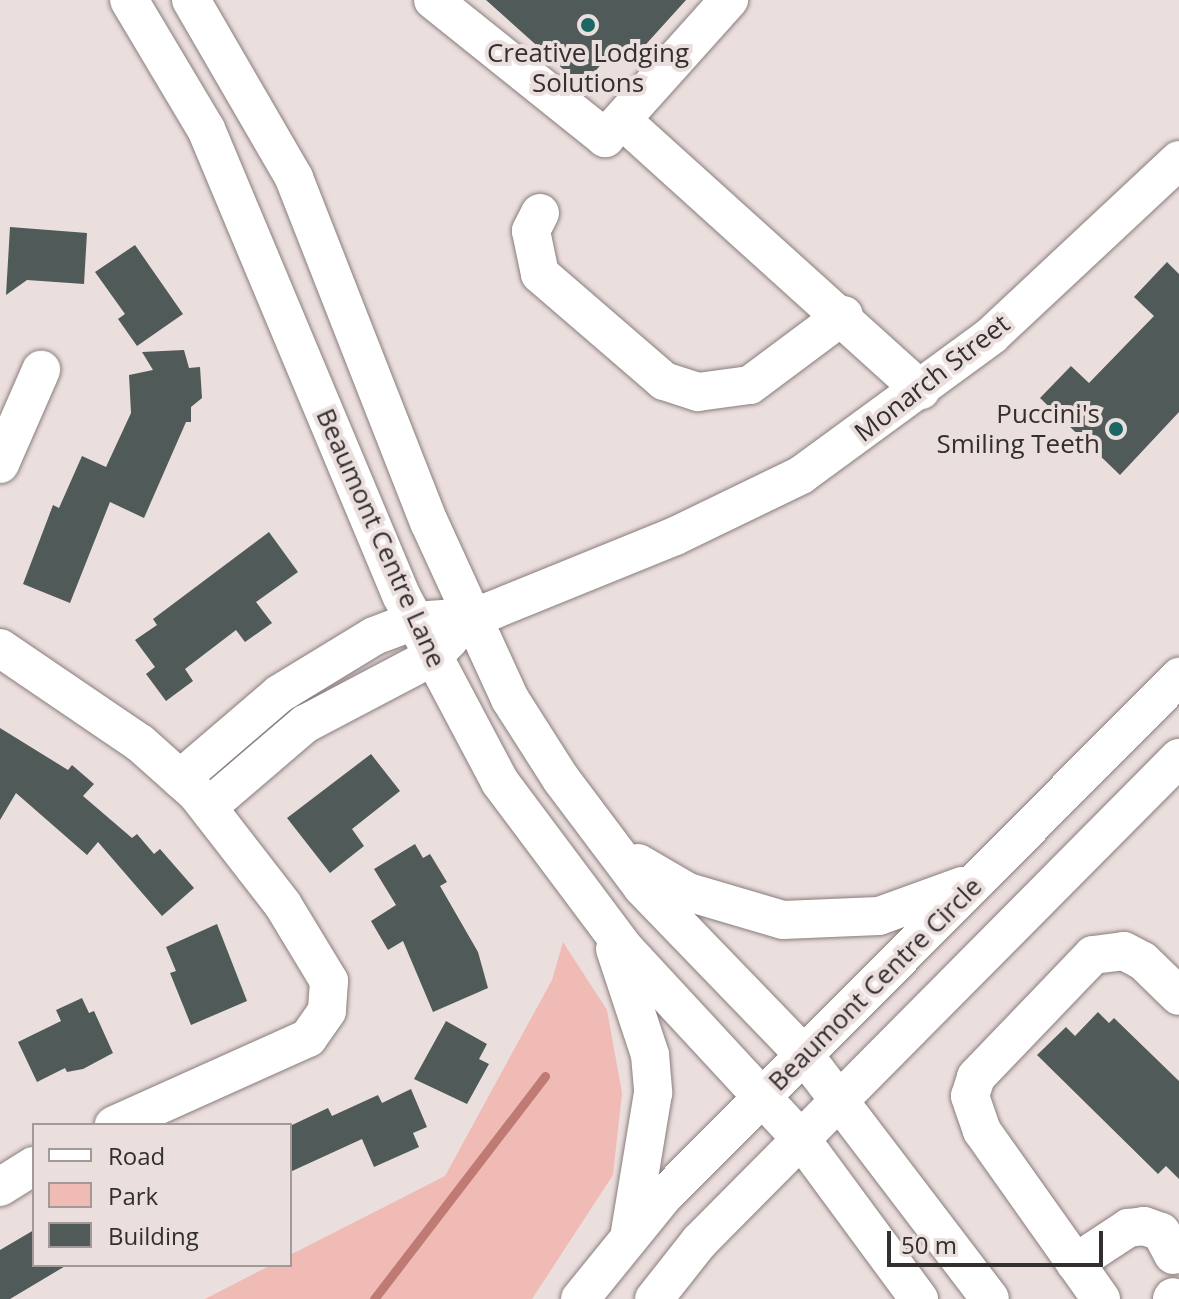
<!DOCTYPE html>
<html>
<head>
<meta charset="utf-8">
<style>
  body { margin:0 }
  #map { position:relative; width:1179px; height:1299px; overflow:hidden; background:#ebdfde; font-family:"Open Sans",sans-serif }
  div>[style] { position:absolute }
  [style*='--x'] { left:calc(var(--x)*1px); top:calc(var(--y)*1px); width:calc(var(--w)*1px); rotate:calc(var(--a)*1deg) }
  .green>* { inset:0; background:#f0bab5 }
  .stream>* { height:9px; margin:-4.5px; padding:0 4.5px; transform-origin:4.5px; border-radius:4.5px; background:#bf7a74 }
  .building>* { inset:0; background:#4f5a59 }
  .roads { filter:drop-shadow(0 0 2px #887d7c) drop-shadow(0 0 2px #887d7c) }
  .minor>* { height:38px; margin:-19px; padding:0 19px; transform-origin:19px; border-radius:19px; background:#fff }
  .dots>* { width:22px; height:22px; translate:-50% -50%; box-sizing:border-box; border:4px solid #ebdfde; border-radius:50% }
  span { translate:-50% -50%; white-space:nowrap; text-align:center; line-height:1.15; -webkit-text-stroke:8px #ebdfde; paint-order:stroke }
  .poi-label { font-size:26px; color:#342f2f }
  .right { translate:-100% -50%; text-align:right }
  .street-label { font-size:26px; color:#342f2f }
  .legend { position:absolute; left:32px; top:1123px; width:260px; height:144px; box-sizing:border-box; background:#ebdfde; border:2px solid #a29998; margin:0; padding:10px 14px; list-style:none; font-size:24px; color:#342f2f }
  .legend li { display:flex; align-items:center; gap:16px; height:40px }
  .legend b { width:40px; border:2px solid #a29998 }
  .scale { position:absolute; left:887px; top:1231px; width:216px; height:36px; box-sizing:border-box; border:4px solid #342f2f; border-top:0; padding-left:10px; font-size:24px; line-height:28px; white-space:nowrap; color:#342f2f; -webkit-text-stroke:6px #ebdfde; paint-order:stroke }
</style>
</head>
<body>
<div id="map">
  <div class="green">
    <div style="clip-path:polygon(563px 942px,607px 1010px,622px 1093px,613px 1175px,532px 1299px,205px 1299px,271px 1265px,290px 1265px,290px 1255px,445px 1176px,552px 980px)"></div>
  </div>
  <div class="stream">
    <div style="--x:374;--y:1299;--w:281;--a:-52.5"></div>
  </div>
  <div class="building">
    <div style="clip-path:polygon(486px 0,686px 0,629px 63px,614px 50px,582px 86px)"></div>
    <div style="clip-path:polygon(10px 227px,87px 233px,84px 284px,27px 280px,6px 295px)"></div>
    <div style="clip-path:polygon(135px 245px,183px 314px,137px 346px,118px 319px,125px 314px,95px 272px)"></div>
    <div style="clip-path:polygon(1167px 262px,1179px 274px,1179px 412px,1120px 475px,1040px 398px,1071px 366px,1089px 383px,1154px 316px,1134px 297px)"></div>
    <div style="clip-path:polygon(184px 350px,189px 368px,200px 367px,202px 398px,191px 407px,191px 422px,186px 422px,144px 518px,110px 502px,70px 603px,23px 584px,53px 505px,59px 508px,82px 456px,106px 467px,131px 413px,129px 375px,153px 370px,142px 352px)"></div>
    <div style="clip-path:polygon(269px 532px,298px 572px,256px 602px,272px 623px,245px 642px,236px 630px,185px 669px,193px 681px,166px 701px,146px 674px,155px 667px,135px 640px,157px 625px,153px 619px)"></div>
    <div style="clip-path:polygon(0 728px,68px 770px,72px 765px,94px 784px,83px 796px,132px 838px,137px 834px,154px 854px,160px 849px,194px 888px,162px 916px,98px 842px,87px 855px,16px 793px,0 820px)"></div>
    <div style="clip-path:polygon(371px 754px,400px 791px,352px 829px,364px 846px,330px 873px,287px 818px)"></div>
    <div style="clip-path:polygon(415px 844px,423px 858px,430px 854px,447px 882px,440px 886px,478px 952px,488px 988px,433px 1012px,403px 941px,388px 950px,371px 921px,396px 905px,374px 869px)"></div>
    <div style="clip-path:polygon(217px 924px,247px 1001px,191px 1025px,170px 973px,176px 971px,166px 947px)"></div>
    <div style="clip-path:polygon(82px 998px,89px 1013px,94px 1011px,113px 1053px,83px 1069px,67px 1072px,65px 1068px,37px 1082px,18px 1042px,61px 1021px,56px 1010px)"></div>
    <div style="clip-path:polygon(1098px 1012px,1109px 1023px,1114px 1018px,1179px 1081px,1179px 1179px,1166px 1166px,1158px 1174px,1037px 1055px,1066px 1027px,1075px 1036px)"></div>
    <div style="clip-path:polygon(446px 1021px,487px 1044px,479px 1059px,489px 1064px,467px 1104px,414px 1079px)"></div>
    <div style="clip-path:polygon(411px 1089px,427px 1127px,413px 1133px,419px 1147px,374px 1167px,362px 1139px,290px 1172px,290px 1126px,328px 1108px,332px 1116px,378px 1095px,382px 1103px)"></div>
    <div style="clip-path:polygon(34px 1230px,34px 1265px,67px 1265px,10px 1299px,0 1299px,0 1250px)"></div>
  </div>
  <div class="roads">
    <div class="minor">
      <div style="--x:129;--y:0;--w:150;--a:59.2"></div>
      <div style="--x:206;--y:129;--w:505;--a:67.29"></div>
      <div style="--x:401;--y:595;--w:212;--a:62.1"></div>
      <div style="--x:500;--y:782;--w:209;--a:53.2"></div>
      <div style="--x:625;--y:949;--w:259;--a:47.2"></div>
      <div style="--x:801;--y:1139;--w:199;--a:53.6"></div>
      <div style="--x:191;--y:0;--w:206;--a:59.9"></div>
      <div style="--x:294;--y:178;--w:370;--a:68.6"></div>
      <div style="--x:429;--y:522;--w:195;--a:65.4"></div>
      <div style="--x:510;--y:699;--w:95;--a:57.5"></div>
      <div style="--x:561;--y:779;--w:135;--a:53.1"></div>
      <div style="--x:642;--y:887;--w:235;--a:46"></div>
      <div style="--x:805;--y:1056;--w:305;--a:52.7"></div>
      <div style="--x:433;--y:0;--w:221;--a:38.7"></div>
      <div style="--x:605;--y:138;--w:186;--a:-48.1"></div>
      <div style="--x:622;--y:120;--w:403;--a:42.1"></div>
      <div style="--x:540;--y:213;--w:20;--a:117"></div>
      <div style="--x:531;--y:231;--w:44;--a:78.2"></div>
      <div style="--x:540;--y:274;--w:164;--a:40.8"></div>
      <div style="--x:664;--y:381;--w:36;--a:18"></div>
      <div style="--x:698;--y:392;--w:52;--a:-7.7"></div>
      <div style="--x:750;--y:385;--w:117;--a:-36.7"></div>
      <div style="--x:0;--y:464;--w:103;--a:-66.4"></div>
      <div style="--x:0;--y:648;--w:169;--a:34.2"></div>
      <div style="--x:140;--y:743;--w:76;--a:41.8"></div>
      <div style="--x:197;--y:794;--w:140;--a:52.2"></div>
      <div style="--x:283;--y:905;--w:89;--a:58.8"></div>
      <div style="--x:329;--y:981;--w:30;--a:94"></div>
      <div style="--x:327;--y:1011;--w:33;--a:125"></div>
      <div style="--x:308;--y:1038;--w:213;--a:155.8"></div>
      <div style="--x:180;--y:779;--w:130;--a:-40.6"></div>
      <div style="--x:279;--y:694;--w:111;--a:-31.4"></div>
      <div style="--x:374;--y:636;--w:43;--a:-20.6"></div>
      <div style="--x:414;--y:621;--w:58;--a:-3.9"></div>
      <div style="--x:472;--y:617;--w:22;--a:-18"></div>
      <div style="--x:493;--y:610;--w:196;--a:-22.1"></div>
      <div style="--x:675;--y:536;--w:140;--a:-25.8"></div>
      <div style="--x:801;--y:475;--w:237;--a:-36.2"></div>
      <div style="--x:992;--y:335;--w:256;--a:-43.1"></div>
      <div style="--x:208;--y:807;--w:128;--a:-40.6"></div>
      <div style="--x:305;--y:724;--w:144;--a:-27.8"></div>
      <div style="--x:432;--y:657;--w:25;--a:-45"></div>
      <div style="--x:638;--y:863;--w:58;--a:30.1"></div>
      <div style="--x:688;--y:892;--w:99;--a:16.4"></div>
      <div style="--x:783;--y:920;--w:96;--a:-2.4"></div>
      <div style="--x:879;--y:916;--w:88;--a:-19.9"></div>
      <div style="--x:615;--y:949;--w:112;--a:71.7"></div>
      <div style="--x:650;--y:1055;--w:38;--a:85"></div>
      <div style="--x:653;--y:1093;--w:141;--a:99.4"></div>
      <div style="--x:0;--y:1187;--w:40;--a:-32"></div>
      <div style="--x:1075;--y:1263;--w:64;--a:-33.4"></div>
      <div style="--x:1128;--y:1228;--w:16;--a:-7"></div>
      <div style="--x:1144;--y:1226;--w:18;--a:19"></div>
      <div style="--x:1161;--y:1232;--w:26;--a:62"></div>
      <div style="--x:580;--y:1299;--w:132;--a:-50.9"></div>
      <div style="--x:663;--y:1197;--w:733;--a:-45.22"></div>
      <div style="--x:654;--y:1299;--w:73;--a:-51.7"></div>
      <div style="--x:699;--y:1242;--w:682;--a:-45.24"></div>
      <div style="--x:1101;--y:1299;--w:206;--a:-125.3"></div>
      <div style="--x:982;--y:1131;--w:37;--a:-109"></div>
      <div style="--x:970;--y:1096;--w:20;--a:-72"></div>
      <div style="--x:976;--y:1077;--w:169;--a:-46.2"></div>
      <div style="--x:1093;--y:955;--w:31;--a:-7"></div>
      <div style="--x:1124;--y:951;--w:21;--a:28"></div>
      <div style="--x:1143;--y:961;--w:50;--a:44.2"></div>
      <div style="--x:1172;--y:1299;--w:2;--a:-63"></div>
    </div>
  </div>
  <div class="dots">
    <div style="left:588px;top:25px;background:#1a6763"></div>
    <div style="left:1116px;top:429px;background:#1a6763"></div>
  </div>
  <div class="poi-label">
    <span style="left:588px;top:68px">Creative Lodging<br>Solutions</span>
    <span class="right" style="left:1100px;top:429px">Puccini's<br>Smiling Teeth</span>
  </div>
  <div class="street-label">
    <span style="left:932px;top:378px;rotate:-38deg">Monarch Street</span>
    <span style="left:381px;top:538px;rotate:66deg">Beaumont Centre Lane</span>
    <span style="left:875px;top:984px;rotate:-45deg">Beaumont Centre Circle</span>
  </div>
  <ul class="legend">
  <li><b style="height:10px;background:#fff"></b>Road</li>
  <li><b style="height:22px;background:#f0bab5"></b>Park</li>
  <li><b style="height:22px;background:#4f5a59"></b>Building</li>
  </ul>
  <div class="scale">50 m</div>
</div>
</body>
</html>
